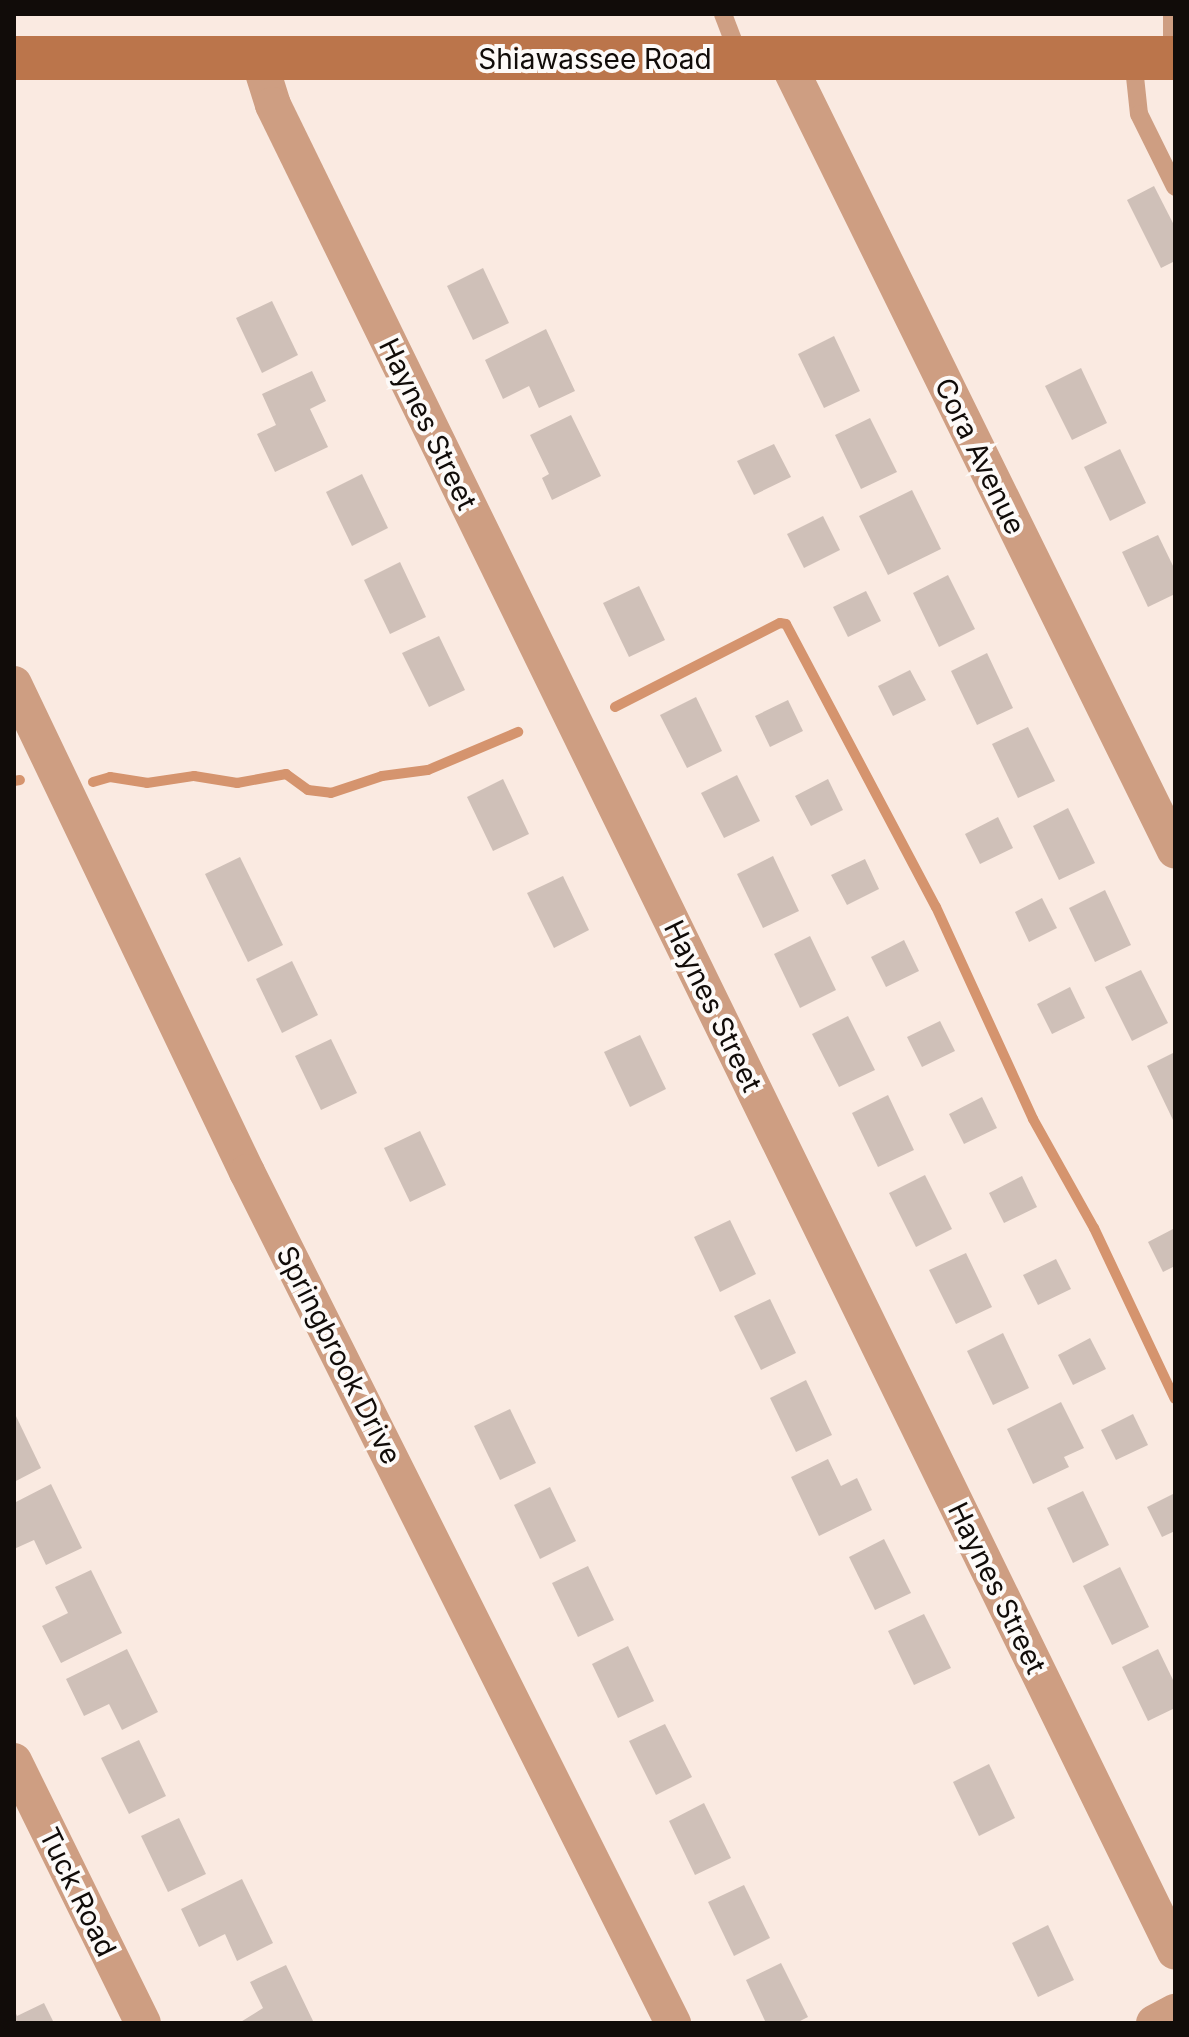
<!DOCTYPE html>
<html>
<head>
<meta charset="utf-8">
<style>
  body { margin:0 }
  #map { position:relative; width:1189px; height:2037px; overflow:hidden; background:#faeae1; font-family:Inter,sans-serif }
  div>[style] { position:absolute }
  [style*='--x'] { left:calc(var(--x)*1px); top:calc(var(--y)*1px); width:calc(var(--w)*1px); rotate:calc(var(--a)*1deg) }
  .stream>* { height:10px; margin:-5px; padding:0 5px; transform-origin:5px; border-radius:5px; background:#d5946e }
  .building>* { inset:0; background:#cfc0b8 }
  .lane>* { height:18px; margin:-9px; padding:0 9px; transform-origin:9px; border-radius:9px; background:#ce9e82 }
  .street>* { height:36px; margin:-18px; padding:0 18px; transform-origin:18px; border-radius:18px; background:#ce9e82 }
  .secondary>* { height:44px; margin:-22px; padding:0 22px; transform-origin:22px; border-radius:22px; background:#bb754b }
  span { translate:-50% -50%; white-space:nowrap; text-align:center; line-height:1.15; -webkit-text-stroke:8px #fdfaf8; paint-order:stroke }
  .street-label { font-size:28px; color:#110c09 }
  .frame { position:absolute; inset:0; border:16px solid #110c09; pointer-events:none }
</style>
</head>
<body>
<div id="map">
  <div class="stream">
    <div style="--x:615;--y:707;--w:185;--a:-27"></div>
    <div style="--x:780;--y:623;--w:6;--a:9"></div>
    <div style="--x:786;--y:624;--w:320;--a:62.1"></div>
    <div style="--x:936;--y:907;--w:233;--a:65.4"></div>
    <div style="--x:1033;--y:1119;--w:125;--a:60.8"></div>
    <div style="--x:1094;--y:1228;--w:189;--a:64.7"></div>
    <div style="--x:14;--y:781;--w:6;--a:-9"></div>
    <div style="--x:93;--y:782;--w:18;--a:-16"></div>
    <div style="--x:110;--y:777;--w:37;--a:9"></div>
    <div style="--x:147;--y:783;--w:48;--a:-8.5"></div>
    <div style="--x:194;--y:776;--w:44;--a:9.2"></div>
    <div style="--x:237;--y:783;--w:50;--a:-10.4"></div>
    <div style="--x:286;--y:774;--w:27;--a:36"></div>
    <div style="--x:308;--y:790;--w:23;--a:7"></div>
    <div style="--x:331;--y:793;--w:54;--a:-18.4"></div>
    <div style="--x:382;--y:776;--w:46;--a:-7.4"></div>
    <div style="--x:428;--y:770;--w:98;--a:-22.9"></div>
  </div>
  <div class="building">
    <div style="clip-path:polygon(1154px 186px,1175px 227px,1175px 261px,1161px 268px,1127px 200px)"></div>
    <div style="clip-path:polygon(483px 268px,509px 323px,473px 340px,447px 286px)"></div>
    <div style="clip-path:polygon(272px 301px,298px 355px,262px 373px,236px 318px)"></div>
    <div style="clip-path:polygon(546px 329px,575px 391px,539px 408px,529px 386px,503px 399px,485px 360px)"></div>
    <div style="clip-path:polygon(834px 336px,860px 391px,824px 408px,798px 354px)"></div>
    <div style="clip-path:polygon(1081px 368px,1107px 423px,1072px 440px,1045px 386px)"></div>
    <div style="clip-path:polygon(312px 371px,326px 401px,310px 409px,328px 447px,275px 472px,257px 434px,276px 425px,262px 394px)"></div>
    <div style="clip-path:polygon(571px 415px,601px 476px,552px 500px,542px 478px,549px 474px,530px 435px)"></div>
    <div style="clip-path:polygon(870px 418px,897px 472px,861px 489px,835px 435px)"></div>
    <div style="clip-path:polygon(774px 444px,791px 477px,754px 495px,737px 461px)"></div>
    <div style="clip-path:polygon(1120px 449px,1146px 503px,1110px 521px,1084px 467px)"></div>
    <div style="clip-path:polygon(362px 474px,388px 528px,352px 546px,326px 492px)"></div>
    <div style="clip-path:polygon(912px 490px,941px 549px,888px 575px,859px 516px)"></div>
    <div style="clip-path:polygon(823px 516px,840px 550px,804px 568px,787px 534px)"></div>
    <div style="clip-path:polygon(1158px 535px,1175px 570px,1175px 594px,1148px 607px,1122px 552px)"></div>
    <div style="clip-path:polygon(400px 562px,426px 617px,390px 634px,364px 580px)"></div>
    <div style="clip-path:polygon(948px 575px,975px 629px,939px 647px,913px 593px)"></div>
    <div style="clip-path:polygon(639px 586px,665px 640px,629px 657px,603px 603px)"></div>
    <div style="clip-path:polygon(866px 591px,881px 621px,848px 637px,833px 607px)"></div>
    <div style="clip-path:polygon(439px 636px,465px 690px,429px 707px,402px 653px)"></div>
    <div style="clip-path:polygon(987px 653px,1013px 708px,977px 725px,951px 671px)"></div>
    <div style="clip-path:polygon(910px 670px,926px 700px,893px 716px,878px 686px)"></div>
    <div style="clip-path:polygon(696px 697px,722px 751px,687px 768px,660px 715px)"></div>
    <div style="clip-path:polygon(788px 700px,803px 731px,770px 747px,755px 716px)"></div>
    <div style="clip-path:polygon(1028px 727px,1055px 781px,1018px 798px,992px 744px)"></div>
    <div style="clip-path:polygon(737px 775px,760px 821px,724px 838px,701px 793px)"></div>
    <div style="clip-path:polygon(503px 779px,529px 834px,493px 851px,467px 797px)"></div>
    <div style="clip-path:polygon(828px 779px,843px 810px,811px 826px,795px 796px)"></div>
    <div style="clip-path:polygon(1068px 808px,1095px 863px,1059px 880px,1033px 826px)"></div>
    <div style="clip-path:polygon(998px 817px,1013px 848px,980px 864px,965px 834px)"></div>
    <div style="clip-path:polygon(773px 856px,799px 911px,763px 928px,737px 874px)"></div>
    <div style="clip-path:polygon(240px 857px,283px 945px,248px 962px,205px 874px)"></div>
    <div style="clip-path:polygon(865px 859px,879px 889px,847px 905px,831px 875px)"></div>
    <div style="clip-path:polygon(563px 876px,589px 930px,554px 948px,527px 893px)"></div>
    <div style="clip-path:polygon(1105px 890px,1131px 945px,1095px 962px,1069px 908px)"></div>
    <div style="clip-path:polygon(1042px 898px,1057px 928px,1029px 942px,1015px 912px)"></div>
    <div style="clip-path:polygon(810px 936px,836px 990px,800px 1008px,774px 954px)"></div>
    <div style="clip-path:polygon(904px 940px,919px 971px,886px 987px,871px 957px)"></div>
    <div style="clip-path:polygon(292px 961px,318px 1015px,282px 1033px,256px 979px)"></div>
    <div style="clip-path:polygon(1141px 970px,1168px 1023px,1132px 1041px,1105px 987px)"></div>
    <div style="clip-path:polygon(1070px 987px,1085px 1018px,1052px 1034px,1037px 1004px)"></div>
    <div style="clip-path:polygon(848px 1016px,875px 1070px,839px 1087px,812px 1034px)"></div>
    <div style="clip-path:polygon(940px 1021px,955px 1051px,922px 1067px,907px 1037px)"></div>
    <div style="clip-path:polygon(640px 1035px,666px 1089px,630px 1107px,604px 1052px)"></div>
    <div style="clip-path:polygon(331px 1039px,357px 1093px,321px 1110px,295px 1056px)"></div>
    <div style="clip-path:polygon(1175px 1052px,1175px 1119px,1173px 1120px,1147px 1066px)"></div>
    <div style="clip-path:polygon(888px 1095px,914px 1150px,878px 1167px,852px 1113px)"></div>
    <div style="clip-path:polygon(982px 1097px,997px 1128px,964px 1144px,949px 1114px)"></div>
    <div style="clip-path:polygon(420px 1131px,446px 1185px,410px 1202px,384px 1148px)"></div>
    <div style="clip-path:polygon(925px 1175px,952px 1229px,916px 1247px,889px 1193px)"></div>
    <div style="clip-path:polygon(1022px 1176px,1037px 1207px,1004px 1223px,989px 1193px)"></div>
    <div style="clip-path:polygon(730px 1220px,756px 1274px,720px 1292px,694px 1237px)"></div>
    <div style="clip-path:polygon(1175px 1228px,1175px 1266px,1163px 1272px,1148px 1242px)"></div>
    <div style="clip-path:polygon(966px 1253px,992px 1307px,956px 1324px,929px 1270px)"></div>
    <div style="clip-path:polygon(1056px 1259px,1071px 1289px,1038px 1305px,1023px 1275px)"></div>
    <div style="clip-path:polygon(770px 1299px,796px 1353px,761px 1370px,734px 1316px)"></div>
    <div style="clip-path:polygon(1003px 1333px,1029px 1388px,993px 1405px,967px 1351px)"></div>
    <div style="clip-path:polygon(1090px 1338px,1106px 1369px,1073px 1385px,1058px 1355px)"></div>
    <div style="clip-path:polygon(806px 1380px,832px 1435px,796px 1452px,770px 1398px)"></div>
    <div style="clip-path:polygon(1061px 1402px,1084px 1448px,1064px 1457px,1069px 1467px,1033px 1484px,1007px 1429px)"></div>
    <div style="clip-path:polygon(510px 1409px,536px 1463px,500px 1480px,474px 1426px)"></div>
    <div style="clip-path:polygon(14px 1412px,41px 1468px,14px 1482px)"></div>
    <div style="clip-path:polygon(1133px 1414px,1148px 1445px,1116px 1460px,1101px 1430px)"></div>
    <div style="clip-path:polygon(828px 1459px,841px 1486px,857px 1478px,872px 1510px,819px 1536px,791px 1477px)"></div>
    <div style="clip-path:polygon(51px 1484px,82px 1548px,46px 1565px,34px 1540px,14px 1549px,14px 1503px)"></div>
    <div style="clip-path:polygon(550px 1487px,576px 1541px,540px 1559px,514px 1505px)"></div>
    <div style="clip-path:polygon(1083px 1491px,1109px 1545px,1073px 1563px,1047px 1508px)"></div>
    <div style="clip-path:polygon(1175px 1493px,1175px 1531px,1162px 1537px,1147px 1507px)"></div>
    <div style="clip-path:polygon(884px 1539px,911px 1593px,875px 1610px,849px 1557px)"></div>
    <div style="clip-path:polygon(588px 1566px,614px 1620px,578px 1637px,552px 1583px)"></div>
    <div style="clip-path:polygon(1120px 1567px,1149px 1627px,1112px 1645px,1083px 1586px)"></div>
    <div style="clip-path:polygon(91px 1570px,122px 1633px,61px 1663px,42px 1626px,68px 1613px,55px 1587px)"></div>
    <div style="clip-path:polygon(924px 1614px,951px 1668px,914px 1685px,888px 1631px)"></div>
    <div style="clip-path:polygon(628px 1646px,654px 1701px,618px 1718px,592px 1664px)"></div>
    <div style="clip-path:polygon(127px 1649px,158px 1712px,122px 1730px,109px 1704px,84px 1716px,66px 1679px)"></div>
    <div style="clip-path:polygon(1158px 1649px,1175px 1684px,1175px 1708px,1148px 1721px,1122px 1667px)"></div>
    <div style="clip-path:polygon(665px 1724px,692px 1777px,656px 1795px,629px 1741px)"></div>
    <div style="clip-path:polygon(139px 1740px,166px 1796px,129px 1814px,101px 1758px)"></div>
    <div style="clip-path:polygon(989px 1764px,1015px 1818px,979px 1836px,953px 1782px)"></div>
    <div style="clip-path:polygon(704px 1803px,731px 1858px,695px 1875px,669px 1821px)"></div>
    <div style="clip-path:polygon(179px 1818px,206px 1874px,168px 1892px,141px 1836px)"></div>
    <div style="clip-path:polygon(242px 1879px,273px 1943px,237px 1961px,225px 1934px,199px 1947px,181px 1909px)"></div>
    <div style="clip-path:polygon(744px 1885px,770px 1938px,734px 1956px,708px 1902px)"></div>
    <div style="clip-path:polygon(1048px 1925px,1074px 1980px,1038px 1997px,1012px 1943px)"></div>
    <div style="clip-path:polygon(781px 1963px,808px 2017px,796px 2023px,766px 2023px,746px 1980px)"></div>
    <div style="clip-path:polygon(286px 1965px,314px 2023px,239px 2023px,263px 2008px,250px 1982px)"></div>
    <div style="clip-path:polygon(44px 2003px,54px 2023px,14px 2023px,14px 2009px,17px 2016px)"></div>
  </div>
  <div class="lane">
    <div style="--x:723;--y:14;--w:45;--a:69.1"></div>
    <div style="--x:1133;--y:58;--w:56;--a:83.9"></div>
    <div style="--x:1139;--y:114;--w:81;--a:63.7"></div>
    <div style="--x:1172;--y:58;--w:44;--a:-90"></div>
  </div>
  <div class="street">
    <div style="--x:258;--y:57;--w:50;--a:72.6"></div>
    <div style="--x:273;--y:105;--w:2055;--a:63.97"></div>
    <div style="--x:786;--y:60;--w:881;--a:63.81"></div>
    <div style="--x:14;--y:684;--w:541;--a:64.48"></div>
    <div style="--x:247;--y:1172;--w:952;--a:63.41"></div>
    <div style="--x:14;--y:1761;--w:292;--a:63.8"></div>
    <div style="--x:1154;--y:2023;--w:24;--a:-28"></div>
  </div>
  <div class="secondary">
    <div style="--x:14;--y:58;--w:1161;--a:0"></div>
  </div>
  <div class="street-label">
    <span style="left:595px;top:59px">Shiawassee Road</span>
    <span style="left:428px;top:424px;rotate:64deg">Haynes Street</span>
    <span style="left:980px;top:456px;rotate:64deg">Cora Avenue</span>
    <span style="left:713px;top:1006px;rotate:64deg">Haynes Street</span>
    <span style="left:339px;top:1355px;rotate:63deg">Springbrook Drive</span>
    <span style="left:997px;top:1588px;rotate:64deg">Haynes Street</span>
    <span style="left:78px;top:1892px;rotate:64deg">Tuck Road</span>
  </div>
  <div class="frame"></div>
</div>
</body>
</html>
